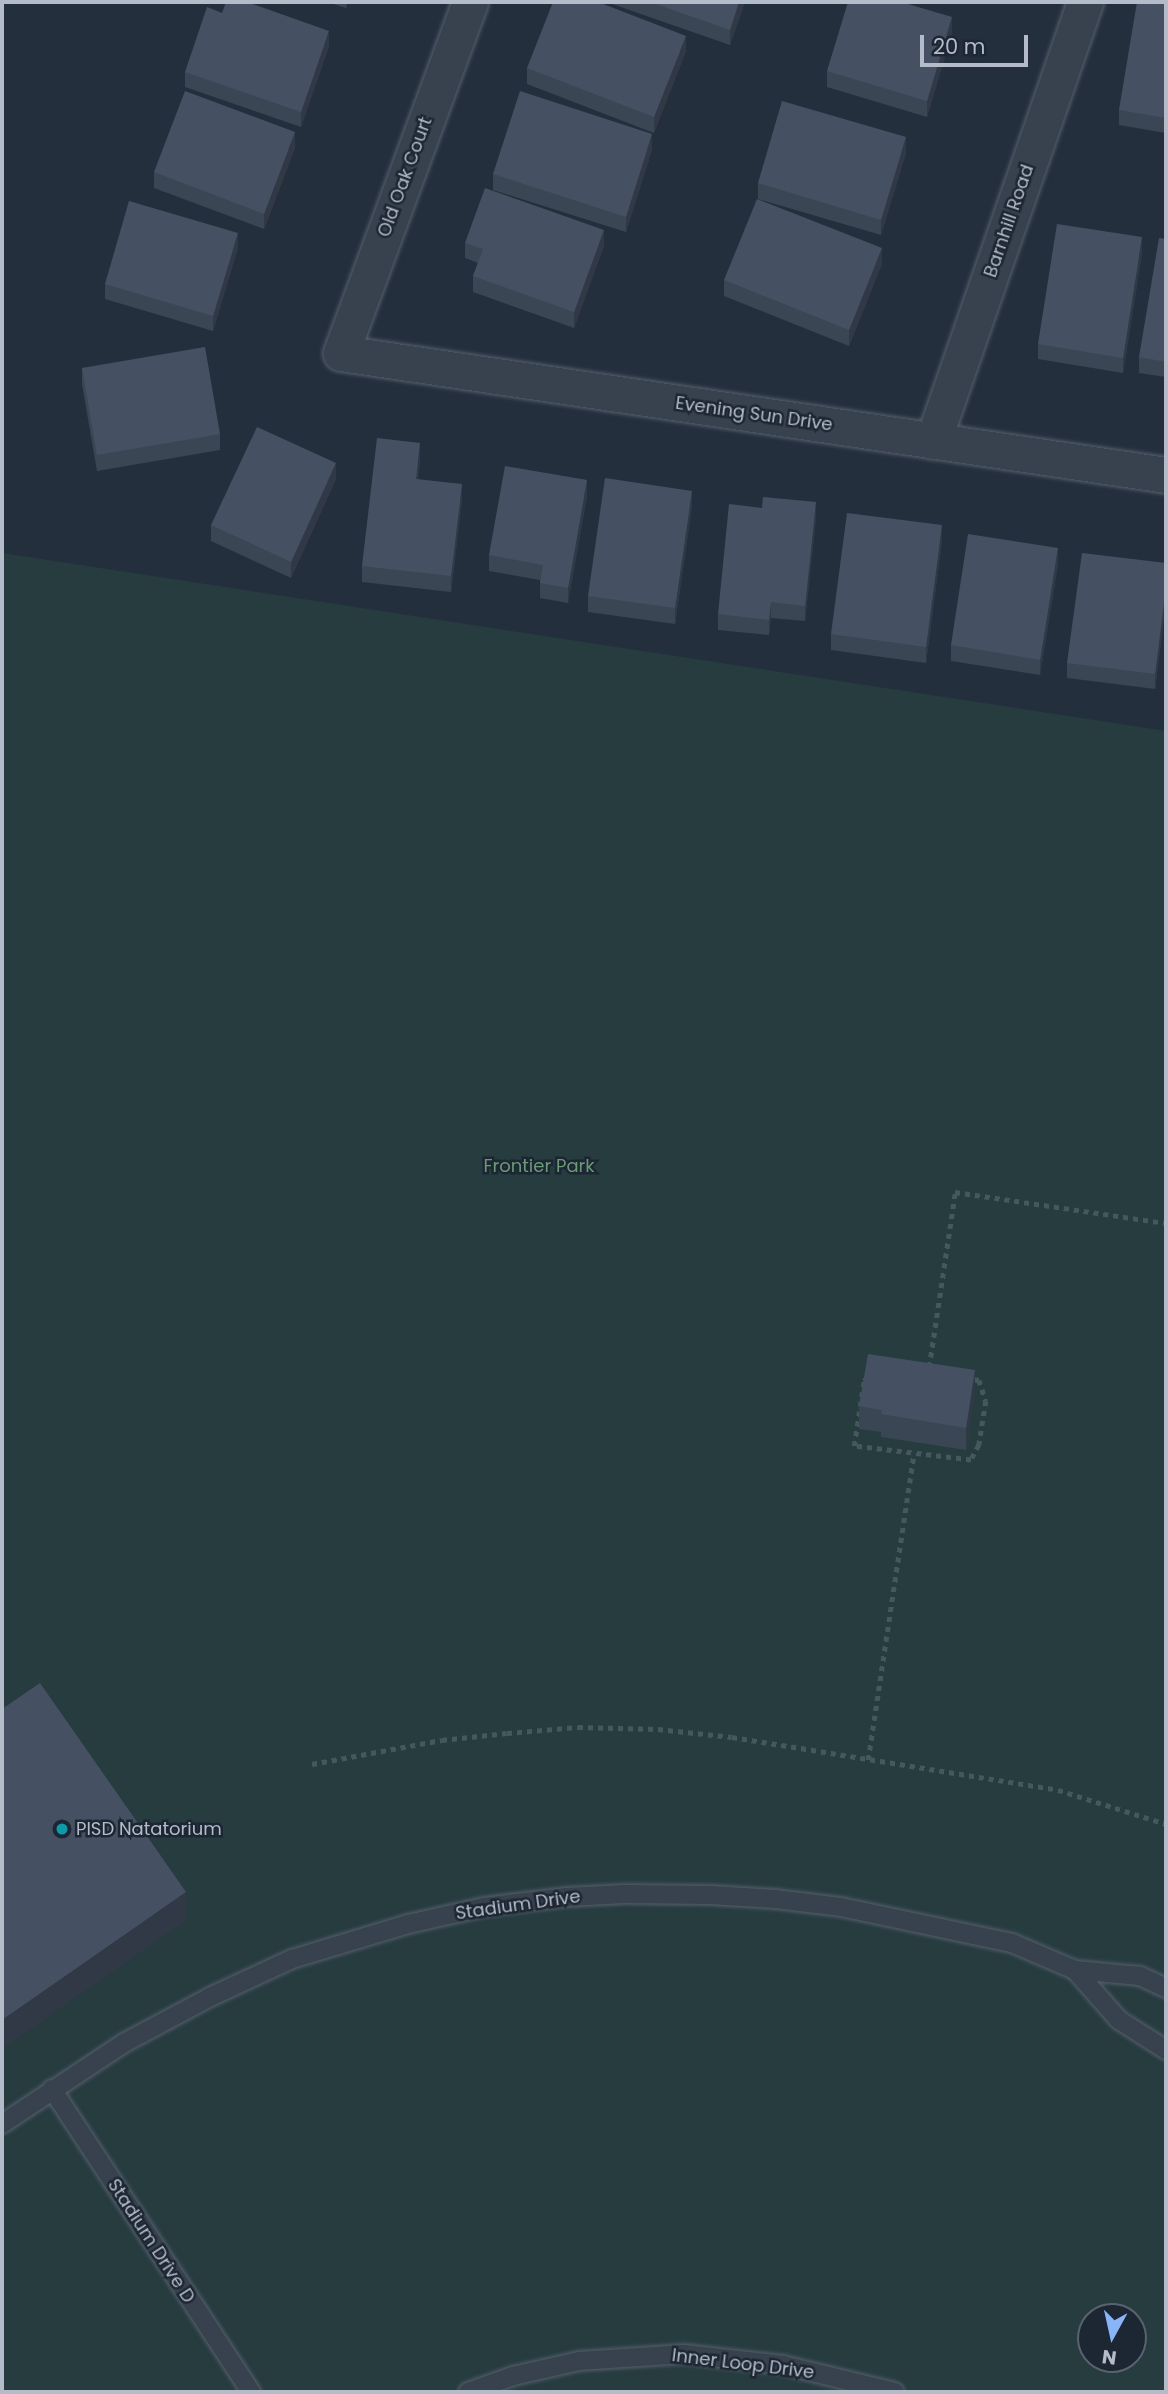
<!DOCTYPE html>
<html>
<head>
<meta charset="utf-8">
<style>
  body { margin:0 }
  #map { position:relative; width:1168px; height:2394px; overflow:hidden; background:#242f3e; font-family:Poppins,sans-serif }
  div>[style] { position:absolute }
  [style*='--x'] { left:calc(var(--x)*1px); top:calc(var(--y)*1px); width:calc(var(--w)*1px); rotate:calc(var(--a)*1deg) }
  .green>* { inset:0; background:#263c3f }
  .path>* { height:4.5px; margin-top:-2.25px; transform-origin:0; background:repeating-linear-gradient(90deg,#44595c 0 5px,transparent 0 10px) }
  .roads { filter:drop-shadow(0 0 2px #565f6c) drop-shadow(0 0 2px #565f6c) }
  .lane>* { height:18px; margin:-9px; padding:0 9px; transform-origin:9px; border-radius:9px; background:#38414e }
  .street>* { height:35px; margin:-17.5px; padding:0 17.5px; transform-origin:17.5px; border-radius:17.5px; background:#38414e }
  .wall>* { inset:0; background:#3b4654 }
  .shaded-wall>* { inset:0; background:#303945 }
  .building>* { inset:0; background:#455162 }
  .dots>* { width:19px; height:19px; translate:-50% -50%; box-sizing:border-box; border:4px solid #1d2633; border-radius:50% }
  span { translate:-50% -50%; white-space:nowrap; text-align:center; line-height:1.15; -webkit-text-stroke:5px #1d2633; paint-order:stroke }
  .street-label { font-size:18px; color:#b4bcc9 }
  .park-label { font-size:18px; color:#6b9a76 }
  .poi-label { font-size:18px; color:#b4bcc9 }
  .left { translate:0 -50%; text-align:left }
  .frame { position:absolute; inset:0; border:4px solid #b4bcc9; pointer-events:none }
  .north { position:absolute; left:1077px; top:2303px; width:70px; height:70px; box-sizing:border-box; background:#1d2633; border:2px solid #59626f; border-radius:50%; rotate:188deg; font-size:19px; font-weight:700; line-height:28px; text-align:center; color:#b4bcc9 }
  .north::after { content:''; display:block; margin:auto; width:24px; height:32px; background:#8ab4f8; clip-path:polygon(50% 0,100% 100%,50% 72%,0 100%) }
  .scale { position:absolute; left:920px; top:35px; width:108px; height:32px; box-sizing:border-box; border:4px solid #b4bcc9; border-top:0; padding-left:9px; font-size:21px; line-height:24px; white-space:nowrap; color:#b4bcc9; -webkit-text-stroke:5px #1d2633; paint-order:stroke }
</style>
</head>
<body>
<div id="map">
  <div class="green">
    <div style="clip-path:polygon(evenodd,2px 553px,1166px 731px,1166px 2392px,2px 2392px,2px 553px,1091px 2317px,1133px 2317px,1133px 2359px,1091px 2359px,1091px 2317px)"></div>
  </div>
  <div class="path">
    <div style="--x:885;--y:1364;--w:95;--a:9.7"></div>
    <div style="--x:979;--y:1380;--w:22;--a:72"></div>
    <div style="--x:986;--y:1401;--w:45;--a:99"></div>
    <div style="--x:979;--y:1445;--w:17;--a:118"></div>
    <div style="--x:971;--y:1460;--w:118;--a:-173.2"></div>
    <div style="--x:854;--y:1446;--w:66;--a:-81.3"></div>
    <div style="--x:864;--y:1381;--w:17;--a:-54"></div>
    <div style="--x:874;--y:1367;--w:11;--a:-15"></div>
    <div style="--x:929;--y:1367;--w:177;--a:-81.5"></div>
    <div style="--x:955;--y:1192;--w:213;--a:8.4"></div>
    <div style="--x:868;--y:1760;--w:309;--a:-81.5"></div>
    <div style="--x:312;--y:1764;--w:132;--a:-10.5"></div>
    <div style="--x:442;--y:1740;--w:65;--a:-6.1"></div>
    <div style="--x:507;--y:1733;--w:71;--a:-4.8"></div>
    <div style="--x:578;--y:1727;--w:80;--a:1.4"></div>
    <div style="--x:658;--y:1729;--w:74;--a:6.2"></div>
    <div style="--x:732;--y:1737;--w:330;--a:9.2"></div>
    <div style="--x:1058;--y:1790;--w:113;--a:17.5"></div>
  </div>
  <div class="roads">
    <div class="lane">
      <div style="--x:1075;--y:1970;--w:67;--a:48.7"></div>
      <div style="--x:1119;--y:2020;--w:56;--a:32.6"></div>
      <div style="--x:52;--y:2089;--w:363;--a:56.7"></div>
      <div style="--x:2;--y:2124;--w:146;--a:-33.6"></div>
      <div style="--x:124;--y:2043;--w:98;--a:-28.1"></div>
      <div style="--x:210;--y:1997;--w:90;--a:-24.9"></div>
      <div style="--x:292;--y:1959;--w:121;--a:-16.8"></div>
      <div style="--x:408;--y:1924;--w:78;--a:-12.6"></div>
      <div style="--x:484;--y:1907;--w:84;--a:-6.9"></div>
      <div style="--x:567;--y:1897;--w:58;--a:-3"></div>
      <div style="--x:625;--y:1894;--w:86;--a:0.7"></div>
      <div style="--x:711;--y:1895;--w:64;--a:3.6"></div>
      <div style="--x:775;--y:1899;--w:66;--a:6.9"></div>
      <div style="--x:841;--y:1907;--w:175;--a:11.9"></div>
      <div style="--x:1012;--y:1943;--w:69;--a:23.2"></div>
      <div style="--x:1075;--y:1970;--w:65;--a:5.3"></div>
      <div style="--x:1140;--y:1976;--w:29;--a:25"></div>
      <div style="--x:468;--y:2392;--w:48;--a:-19.6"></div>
      <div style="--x:513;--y:2376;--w:68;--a:-12.8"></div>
      <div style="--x:579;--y:2361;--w:105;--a:-3.8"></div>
      <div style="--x:684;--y:2354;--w:100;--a:6.3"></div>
      <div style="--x:783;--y:2365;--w:115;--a:13.6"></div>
    </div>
    <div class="street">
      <div style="--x:470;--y:2;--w:374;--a:110.2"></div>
      <div style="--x:341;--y:353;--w:834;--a:8.41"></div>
      <div style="--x:933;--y:441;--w:465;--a:-70.9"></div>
    </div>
  </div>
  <div class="wall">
    <div style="clip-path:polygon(327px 2px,348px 2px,346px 8px)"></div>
    <div style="clip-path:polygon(612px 2px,745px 2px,730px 45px,612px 4px)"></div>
    <div style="clip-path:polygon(1166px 2px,1166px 133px,1119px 125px,1119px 110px)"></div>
    <div style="clip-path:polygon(222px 13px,329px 46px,301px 127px,185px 87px,185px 72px)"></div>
    <div style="clip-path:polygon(952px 33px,927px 117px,827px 87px,827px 71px)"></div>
    <div style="clip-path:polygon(686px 51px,654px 133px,527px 84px,527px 68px)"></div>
    <div style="clip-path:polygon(295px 148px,264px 229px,154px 188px,154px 172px)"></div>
    <div style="clip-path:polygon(652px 150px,626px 232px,493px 190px,493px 174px)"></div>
    <div style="clip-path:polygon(906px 153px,881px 235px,758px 199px,758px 183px)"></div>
    <div style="clip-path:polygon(1166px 239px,1166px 377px,1139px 373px,1139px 357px)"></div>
    <div style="clip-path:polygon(465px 243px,604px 246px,574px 328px,473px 292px,473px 276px,478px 263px,465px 258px)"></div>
    <div style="clip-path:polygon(238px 248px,213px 331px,105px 299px,105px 284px)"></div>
    <div style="clip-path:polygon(1142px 253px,1123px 373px,1038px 359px,1038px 344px)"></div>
    <div style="clip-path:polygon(882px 264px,849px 346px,724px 296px,724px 280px)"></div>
    <div style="clip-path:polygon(82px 368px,220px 434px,220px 450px,97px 471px,82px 384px)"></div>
    <div style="clip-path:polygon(420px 459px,418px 479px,462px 499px,451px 592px,362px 582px,362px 566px)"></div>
    <div style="clip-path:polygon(336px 479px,291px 578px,211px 541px,211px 525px)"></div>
    <div style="clip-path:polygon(587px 496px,568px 603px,540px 598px,540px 580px,489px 571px,489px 555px)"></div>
    <div style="clip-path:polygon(692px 506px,675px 624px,588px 612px,588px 596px)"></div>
    <div style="clip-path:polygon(816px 518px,805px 621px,771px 618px,769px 635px,718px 630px,718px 614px)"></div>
    <div style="clip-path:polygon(942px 540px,926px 663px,831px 650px,831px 634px)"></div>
    <div style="clip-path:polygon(1166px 563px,1166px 601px,1155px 689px,1067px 678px,1067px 663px)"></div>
    <div style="clip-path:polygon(1058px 564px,1040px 675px,951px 661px,951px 645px)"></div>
    <div style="clip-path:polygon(975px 1392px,966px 1450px,881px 1437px,881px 1432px,859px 1429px,859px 1406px)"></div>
  </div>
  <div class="shaded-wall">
    <div style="clip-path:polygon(739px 2px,745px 2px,730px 45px,730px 30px)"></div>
    <div style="clip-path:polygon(952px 17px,952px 33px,927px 117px,927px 101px)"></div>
    <div style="clip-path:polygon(329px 31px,329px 46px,301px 127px,301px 112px)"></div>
    <div style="clip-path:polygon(686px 36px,686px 51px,654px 133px,654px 117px)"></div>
    <div style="clip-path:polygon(295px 132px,295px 148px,264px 229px,264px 214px)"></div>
    <div style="clip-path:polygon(652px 134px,652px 150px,626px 232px,626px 217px)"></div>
    <div style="clip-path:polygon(906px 137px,906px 153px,881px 235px,881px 220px)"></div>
    <div style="clip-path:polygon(604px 230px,604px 246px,574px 328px,574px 312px)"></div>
    <div style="clip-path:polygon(238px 233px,238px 248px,213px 331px,213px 316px)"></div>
    <div style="clip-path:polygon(1142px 237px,1142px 253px,1123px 373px,1123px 358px)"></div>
    <div style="clip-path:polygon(882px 248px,882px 264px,849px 346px,849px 330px)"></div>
    <div style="clip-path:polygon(420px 443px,420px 459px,416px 494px,416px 479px)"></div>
    <div style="clip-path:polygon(336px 463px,336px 479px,291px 578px,291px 562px)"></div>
    <div style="clip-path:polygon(587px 480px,587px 496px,568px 603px,568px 588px)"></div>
    <div style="clip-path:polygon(462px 484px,462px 499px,451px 592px,451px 576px)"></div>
    <div style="clip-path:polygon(692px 491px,692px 506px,675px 624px,675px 608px)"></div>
    <div style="clip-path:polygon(816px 502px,816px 518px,805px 621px,805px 606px)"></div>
    <div style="clip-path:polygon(942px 525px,942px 540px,926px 663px,926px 647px)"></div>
    <div style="clip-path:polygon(1058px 548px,1058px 564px,1040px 675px,1040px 660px)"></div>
    <div style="clip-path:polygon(1166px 586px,1166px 601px,1155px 689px,1155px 674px)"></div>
    <div style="clip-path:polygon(771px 602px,771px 618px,769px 635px,769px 620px)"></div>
    <div style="clip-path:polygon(975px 1370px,975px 1392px,966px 1450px,966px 1428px)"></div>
    <div style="clip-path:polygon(186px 1892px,186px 1921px,2px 2049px,2px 2020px)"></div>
  </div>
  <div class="building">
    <div style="clip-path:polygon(226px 2px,247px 2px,329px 31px,301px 112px,185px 72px,207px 7px,222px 13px)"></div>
    <div style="clip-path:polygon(553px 2px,598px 2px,686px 36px,654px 117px,527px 68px)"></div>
    <div style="clip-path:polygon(650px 2px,739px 2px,730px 30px)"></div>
    <div style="clip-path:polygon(848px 2px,901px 2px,952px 17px,927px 101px,827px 71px)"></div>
    <div style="clip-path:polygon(1137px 2px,1166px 2px,1166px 118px,1119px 110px)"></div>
    <div style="clip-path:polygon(185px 91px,295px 132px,264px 214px,154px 172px)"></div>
    <div style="clip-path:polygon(520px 91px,652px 134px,626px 217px,493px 174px)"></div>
    <div style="clip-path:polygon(782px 101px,906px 137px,881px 220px,758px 183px)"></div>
    <div style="clip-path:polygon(485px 188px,604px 230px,574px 312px,473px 276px,483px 249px,465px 243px)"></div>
    <div style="clip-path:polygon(757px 199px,882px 248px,849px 330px,724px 280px)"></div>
    <div style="clip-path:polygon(129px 201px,238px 233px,213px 316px,105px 284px)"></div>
    <div style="clip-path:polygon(1057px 224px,1142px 237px,1123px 358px,1038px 344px)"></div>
    <div style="clip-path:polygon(1159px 238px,1166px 239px,1166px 362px,1139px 357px)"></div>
    <div style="clip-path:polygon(205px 347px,220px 434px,97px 455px,82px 368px)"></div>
    <div style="clip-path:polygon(257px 427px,336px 463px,291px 562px,211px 525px)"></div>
    <div style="clip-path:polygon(377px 438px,420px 443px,416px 479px,462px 484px,451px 576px,362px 566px)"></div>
    <div style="clip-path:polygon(505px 466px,587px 480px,568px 588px,540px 583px,543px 565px,489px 555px)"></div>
    <div style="clip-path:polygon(605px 478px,692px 491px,675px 608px,588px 596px)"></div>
    <div style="clip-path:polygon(763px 497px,816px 502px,805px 606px,771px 602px,769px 620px,718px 614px,729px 504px,762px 508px)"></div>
    <div style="clip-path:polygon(847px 513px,942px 525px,926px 647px,831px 634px)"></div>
    <div style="clip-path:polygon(968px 534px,1058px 548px,1040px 660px,951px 645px)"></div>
    <div style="clip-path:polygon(1082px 553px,1166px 563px,1166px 586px,1155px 674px,1067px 663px)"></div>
    <div style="clip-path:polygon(868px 1354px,975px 1370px,966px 1428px,881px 1414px,882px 1410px,859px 1406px)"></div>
    <div style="clip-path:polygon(40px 1683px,186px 1892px,2px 2020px,2px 1709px)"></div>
  </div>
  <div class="dots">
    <div style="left:62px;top:1829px;background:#0f9aa8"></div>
  </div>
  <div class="street-label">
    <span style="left:405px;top:177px;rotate:-70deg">Old Oak Court</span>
    <span style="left:1009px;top:221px;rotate:-71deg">Barnhill Road</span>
    <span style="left:754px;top:414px;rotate:8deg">Evening Sun Drive</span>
    <span style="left:518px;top:1905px;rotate:-8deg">Stadium Drive</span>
    <span style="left:151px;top:2241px;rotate:57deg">Stadium Drive D</span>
    <span style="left:743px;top:2364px;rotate:7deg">Inner Loop Drive</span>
  </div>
  <div class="park-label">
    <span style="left:539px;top:1166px">Frontier Park</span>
  </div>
  <div class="poi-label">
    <span class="left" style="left:76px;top:1829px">PISD Natatorium</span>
  </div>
  <div class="frame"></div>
  <div class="north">N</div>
  <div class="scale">20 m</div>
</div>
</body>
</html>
